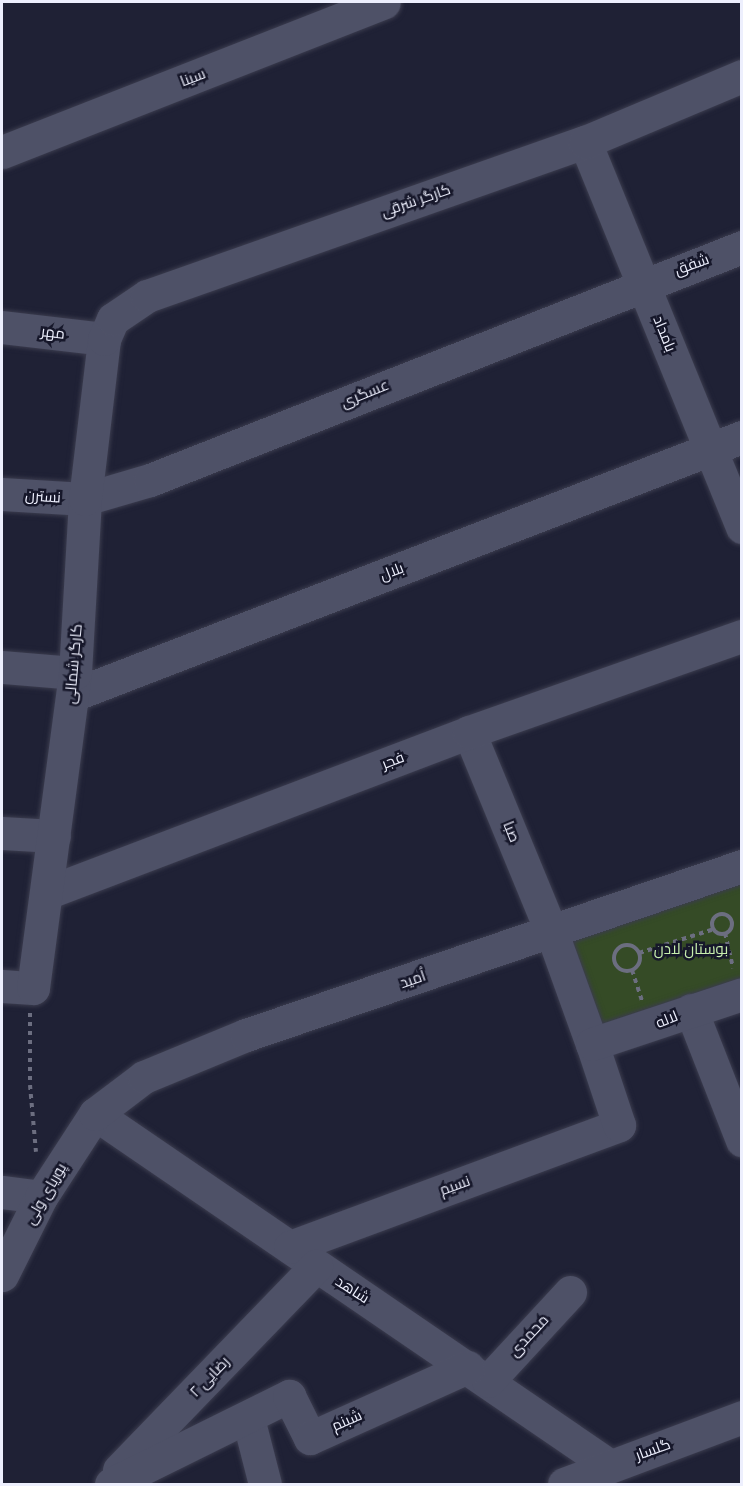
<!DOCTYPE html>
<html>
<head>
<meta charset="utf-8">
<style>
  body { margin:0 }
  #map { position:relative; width:743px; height:1486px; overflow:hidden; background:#1f2135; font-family:Roboto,Cairo,sans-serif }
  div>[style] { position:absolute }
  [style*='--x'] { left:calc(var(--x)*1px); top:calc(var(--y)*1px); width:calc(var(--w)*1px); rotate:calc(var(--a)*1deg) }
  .green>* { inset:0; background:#354b26 }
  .path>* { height:4px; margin-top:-2px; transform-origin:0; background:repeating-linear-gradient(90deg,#6c6e80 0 4.5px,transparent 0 9px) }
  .path>.ring { margin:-2px; padding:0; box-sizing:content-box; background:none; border:4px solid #6c6e80; border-radius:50% }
  .roads { filter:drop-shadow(0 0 2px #3b3c4e) drop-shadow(0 0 2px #3b3c4e) }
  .minor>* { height:33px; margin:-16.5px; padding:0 16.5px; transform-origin:16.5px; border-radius:16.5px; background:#4e5167 }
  span { translate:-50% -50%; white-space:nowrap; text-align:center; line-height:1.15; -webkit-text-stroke:5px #16172a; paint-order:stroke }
  .street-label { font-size:15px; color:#edeffd }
  .park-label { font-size:15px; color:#c7eead }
  .frame { position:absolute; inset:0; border:3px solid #edeffd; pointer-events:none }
</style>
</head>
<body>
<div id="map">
  <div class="green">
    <div style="clip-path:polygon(741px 882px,741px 985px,597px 1034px,566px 941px)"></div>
  </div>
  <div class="path">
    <div class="ring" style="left:712px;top:914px;width:16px;height:16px"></div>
    <div style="--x:725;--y:933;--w:36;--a:77"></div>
    <div class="ring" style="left:614px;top:945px;width:22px;height:22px"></div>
    <div style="--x:639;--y:953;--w:79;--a:-17.7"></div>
    <div style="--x:632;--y:970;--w:33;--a:72"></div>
    <div style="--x:30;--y:1013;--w:72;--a:90"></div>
    <div style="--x:30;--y:1085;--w:67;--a:84.9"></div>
  </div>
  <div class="roads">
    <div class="minor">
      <div style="--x:585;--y:142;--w:416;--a:67.8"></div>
      <div style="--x:2;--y:152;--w:410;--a:-21.4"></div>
      <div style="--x:2;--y:327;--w:103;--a:6.7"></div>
      <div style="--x:2;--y:494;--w:83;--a:3.4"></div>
      <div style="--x:85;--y:499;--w:68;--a:-16.3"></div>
      <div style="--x:150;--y:480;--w:636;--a:-21.48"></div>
      <div style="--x:2;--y:667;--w:73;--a:4.7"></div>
      <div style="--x:73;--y:695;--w:717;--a:-21.09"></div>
      <div style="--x:469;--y:732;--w:217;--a:67.6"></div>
      <div style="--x:552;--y:933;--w:118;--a:70.2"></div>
      <div style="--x:2;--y:833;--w:52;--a:3.3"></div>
      <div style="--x:46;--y:893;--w:453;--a:-20.8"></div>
      <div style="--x:469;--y:732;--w:289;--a:-19.4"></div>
      <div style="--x:2;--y:986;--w:31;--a:4"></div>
      <div style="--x:33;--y:988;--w:318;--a:-82.4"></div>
      <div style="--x:75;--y:673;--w:174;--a:-86.7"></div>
      <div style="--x:85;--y:499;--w:161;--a:-83.2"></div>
      <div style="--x:104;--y:339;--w:22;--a:-66"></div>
      <div style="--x:113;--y:319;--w:41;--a:-34.1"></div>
      <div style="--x:147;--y:296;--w:464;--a:-19.4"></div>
      <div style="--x:585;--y:142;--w:170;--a:-22.8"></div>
      <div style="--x:691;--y:1010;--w:140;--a:68.6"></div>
      <div style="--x:95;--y:1114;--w:624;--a:34.35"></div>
      <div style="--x:2;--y:1192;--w:39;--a:7"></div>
      <div style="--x:290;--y:1247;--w:351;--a:-20.3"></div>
      <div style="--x:619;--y:1125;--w:85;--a:-108.4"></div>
      <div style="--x:592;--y:1044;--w:158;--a:-18.4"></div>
      <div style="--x:2;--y:1275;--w:87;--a:-63.4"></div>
      <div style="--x:41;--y:1197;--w:99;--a:-57"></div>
      <div style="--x:95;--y:1114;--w:61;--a:-37.1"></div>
      <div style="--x:144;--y:1077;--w:110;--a:-22.4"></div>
      <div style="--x:246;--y:1035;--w:524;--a:-18.82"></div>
      <div style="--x:488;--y:1381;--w:121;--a:-47.3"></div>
      <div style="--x:248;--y:1418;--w:68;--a:75.6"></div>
      <div style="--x:119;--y:1470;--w:284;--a:-46"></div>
      <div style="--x:111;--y:1484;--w:199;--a:-26.3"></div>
      <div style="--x:289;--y:1396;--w:47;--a:63.4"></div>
      <div style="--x:310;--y:1438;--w:173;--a:-24.2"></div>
      <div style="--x:564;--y:1484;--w:190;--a:-20.6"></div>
    </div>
  </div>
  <div class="street-label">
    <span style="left:193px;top:78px;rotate:-21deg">سینا</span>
    <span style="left:416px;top:201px;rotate:-19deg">کارگر شرقی</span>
    <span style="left:692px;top:265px;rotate:-20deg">شفق</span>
    <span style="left:53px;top:333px;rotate:7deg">مهر</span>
    <span style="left:664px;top:334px;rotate:68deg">بامداد</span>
    <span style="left:365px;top:394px;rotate:-22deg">عسگری</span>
    <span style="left:43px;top:497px;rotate:4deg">نسترن</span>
    <span style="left:392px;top:572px;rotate:-21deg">بلال</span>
    <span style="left:74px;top:664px;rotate:-85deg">کارگر شمالی</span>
    <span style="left:393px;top:761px;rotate:-21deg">فجر</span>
    <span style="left:511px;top:832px;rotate:68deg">صبا</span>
    <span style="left:413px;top:980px;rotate:-19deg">اُمید</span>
    <span style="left:667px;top:1020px;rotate:-22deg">لاله</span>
    <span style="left:455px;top:1186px;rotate:-20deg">نسیم</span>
    <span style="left:46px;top:1194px;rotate:-60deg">پوریای ولی</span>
    <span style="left:352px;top:1290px;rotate:33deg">شاهد</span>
    <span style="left:529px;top:1336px;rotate:-47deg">محمدی</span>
    <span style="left:210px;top:1377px;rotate:-46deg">رضایی ۲</span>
    <span style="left:347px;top:1421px;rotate:-24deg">شبنم</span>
    <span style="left:653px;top:1450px;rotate:-20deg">گلسار</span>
  </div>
  <div class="park-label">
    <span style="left:691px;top:950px">بوستان لادن</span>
  </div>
  <div class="frame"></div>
</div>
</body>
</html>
